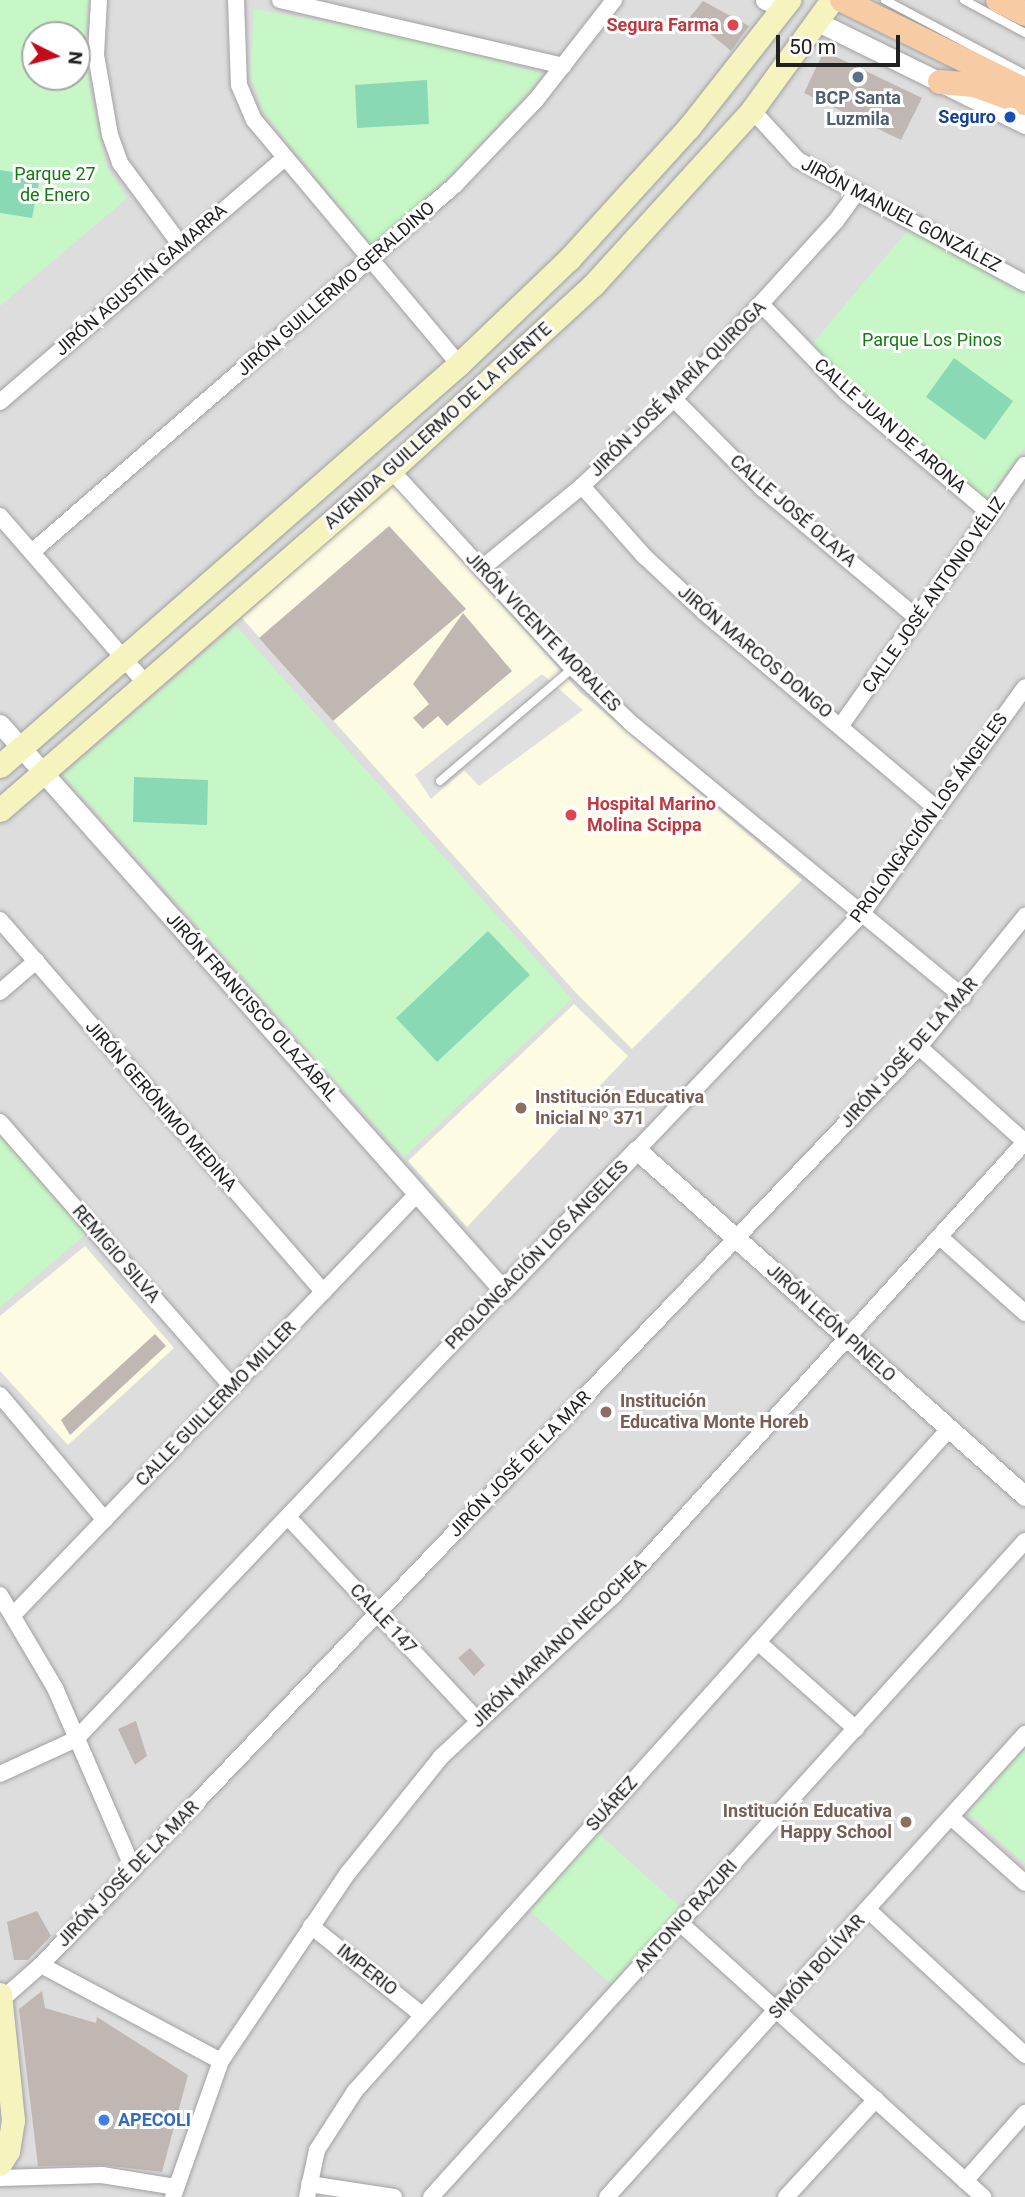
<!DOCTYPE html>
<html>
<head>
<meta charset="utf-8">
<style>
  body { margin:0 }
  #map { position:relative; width:1025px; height:2197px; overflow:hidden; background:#f0ece6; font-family:Roboto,sans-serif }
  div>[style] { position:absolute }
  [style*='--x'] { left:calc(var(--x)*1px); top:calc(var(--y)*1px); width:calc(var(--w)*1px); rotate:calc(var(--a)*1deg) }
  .residential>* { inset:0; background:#dedddd }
  .education>* { inset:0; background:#fdfbe2 }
  .park>* { inset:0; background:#c7f7c6 }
  .pitch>* { inset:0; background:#89dab4 }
  .parking>* { inset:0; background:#e0e0e0 }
  .building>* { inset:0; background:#c0b7b3 }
  .roads { filter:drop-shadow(0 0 2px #a1a1a1) drop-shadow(0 0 2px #a1a1a1) }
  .service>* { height:8px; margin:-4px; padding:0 4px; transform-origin:4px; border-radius:4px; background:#fff }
  .minor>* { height:16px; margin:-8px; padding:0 8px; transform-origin:8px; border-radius:8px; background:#fff }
  .tertiary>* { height:19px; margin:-9.5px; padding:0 9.5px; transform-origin:9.5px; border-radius:9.5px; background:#fff }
  .secondary>* { height:23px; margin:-11.5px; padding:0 11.5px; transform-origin:11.5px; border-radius:11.5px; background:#f6f4be }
  .primary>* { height:24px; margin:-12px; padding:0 12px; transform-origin:12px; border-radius:12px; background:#f7cca4 }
  .dots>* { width:19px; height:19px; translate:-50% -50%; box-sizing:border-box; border:4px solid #fff; border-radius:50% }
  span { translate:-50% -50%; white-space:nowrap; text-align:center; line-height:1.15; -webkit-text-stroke:6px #fff; paint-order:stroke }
  .health-label { font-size:18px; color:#be3a42; font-weight:700 }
  .right { translate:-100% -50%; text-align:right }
  .left { translate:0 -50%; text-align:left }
  .service-label { font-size:18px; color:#4e5e75; font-weight:700 }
  .transit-label { font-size:18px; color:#164399; font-weight:700 }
  .park-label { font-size:18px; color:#127a12 }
  .street-label { font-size:18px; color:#202020 }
  .education-label { font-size:18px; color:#785e54; font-weight:700 }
  .shop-label { font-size:18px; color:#366cbe; font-weight:700 }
  .north { position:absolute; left:21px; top:21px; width:70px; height:70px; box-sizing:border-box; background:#fff; border:2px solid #a6a6a6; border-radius:50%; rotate:96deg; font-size:19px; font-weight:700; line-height:28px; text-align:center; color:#202020 }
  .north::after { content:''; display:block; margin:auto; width:24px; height:32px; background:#c50b1b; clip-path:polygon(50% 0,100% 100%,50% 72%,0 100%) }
  .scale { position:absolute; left:776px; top:35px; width:124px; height:32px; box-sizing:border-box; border:4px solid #202020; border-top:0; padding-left:9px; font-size:21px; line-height:24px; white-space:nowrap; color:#202020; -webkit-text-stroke:5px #fff; paint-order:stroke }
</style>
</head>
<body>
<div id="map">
  <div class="residential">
    <div style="clip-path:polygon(evenodd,0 0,1025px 0,1025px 2197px,0 2197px,0 0,35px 35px,77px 35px,77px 77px,35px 77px,35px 35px)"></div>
  </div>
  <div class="education">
    <div style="clip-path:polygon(392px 484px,580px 692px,802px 880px,632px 1049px,576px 993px,242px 618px)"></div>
    <div style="clip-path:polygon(574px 1004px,628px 1056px,467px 1227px,408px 1161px)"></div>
    <div style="clip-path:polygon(85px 1246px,174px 1348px,68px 1445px,0 1371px,0 1316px)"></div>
  </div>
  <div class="park">
    <div style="clip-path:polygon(evenodd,0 0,89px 0,85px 40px,90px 91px,107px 167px,127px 198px,0 306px,0 0,35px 35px,77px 35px,77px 77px,35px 77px,35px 35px)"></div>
    <div style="clip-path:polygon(254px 9px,397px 34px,544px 74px,449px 178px,372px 246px,263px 111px,250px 74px)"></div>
    <div style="clip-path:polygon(909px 229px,1025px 294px,1025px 447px,986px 500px,849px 383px,812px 344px)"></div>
    <div style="clip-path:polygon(236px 626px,572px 999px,404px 1157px,63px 775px)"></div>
    <div style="clip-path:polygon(0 1136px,86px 1234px,0 1307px)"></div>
    <div style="clip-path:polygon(1025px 1749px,1025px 1864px,968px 1813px)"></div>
    <div style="clip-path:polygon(598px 1833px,680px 1907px,611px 1984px,529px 1910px)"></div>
  </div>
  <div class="pitch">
    <div style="clip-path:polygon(427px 80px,429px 124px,357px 128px,355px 85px)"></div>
    <div style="clip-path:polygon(0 170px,40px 177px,32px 218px,0 213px)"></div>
    <div style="clip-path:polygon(954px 358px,1013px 401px,985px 440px,926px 397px)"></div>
    <div style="clip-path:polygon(134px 777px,208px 780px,207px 825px,133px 822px)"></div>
    <div style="clip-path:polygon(488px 931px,530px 975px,437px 1062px,396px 1018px)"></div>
  </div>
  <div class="parking">
    <div style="clip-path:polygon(542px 674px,583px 710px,479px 786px,464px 770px,431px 799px,415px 775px)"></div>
  </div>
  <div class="building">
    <div style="clip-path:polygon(703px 1px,749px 26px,731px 51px,690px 17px)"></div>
    <div style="clip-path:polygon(824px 51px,922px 98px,901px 140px,804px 93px)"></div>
    <div style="clip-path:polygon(389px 526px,466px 609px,333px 721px,259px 638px)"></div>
    <div style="clip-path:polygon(463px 613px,512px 671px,447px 726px,438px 716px,423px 729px,413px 718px,429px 704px,413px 684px)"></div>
    <div style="clip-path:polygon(155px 1334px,166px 1346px,70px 1435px,61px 1420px)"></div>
    <div style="clip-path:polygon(470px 1648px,485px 1665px,474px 1676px,458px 1658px)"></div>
    <div style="clip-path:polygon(136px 1721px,147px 1756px,135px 1765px,118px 1729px)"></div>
    <div style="clip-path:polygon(37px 1911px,51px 1936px,28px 1960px,14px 1960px,7px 1922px)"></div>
    <div style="clip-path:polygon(42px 1991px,45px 2008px,96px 2023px,97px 2017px,188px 2075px,162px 2172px,102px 2165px,38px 2166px,19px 2009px)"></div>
  </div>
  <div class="roads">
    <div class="service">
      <div style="--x:885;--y:0;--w:158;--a:27.9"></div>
      <div style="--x:964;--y:0;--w:69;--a:28.4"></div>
      <div style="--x:440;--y:781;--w:175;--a:-40.4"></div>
    </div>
    <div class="minor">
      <div style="--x:99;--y:0;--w:55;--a:93.1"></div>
      <div style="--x:96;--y:55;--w:81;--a:80.1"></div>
      <div style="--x:110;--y:135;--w:30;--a:70"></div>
      <div style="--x:120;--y:163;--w:101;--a:53.5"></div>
      <div style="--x:236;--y:0;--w:85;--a:88"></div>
      <div style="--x:239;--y:85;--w:38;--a:67"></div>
      <div style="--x:254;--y:120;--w:319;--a:50"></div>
      <div style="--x:280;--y:0;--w:291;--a:13.1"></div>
      <div style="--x:752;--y:110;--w:68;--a:47.4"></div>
      <div style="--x:798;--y:160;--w:258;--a:28.5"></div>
      <div style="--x:762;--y:305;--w:121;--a:46"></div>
      <div style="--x:846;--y:392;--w:189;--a:40.1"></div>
      <div style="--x:674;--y:399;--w:125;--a:45.3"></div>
      <div style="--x:762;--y:488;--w:202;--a:40"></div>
      <div style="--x:0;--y:402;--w:374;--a:-40.6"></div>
      <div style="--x:391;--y:470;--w:262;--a:47.5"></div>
      <div style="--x:568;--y:663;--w:88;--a:43.6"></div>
      <div style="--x:632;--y:724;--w:429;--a:39.5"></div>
      <div style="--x:582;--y:486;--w:94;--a:48.5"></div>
      <div style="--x:644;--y:556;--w:82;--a:43"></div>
      <div style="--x:704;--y:612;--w:305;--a:40.2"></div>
      <div style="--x:0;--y:516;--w:223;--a:49"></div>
      <div style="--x:32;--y:552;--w:560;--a:-40.95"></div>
      <div style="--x:455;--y:185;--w:117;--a:-46.4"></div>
      <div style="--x:536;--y:100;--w:127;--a:-52"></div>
      <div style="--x:481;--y:569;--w:131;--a:-39.4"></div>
      <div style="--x:582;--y:486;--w:127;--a:-43.4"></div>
      <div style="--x:674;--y:399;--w:241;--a:-47.7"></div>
      <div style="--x:836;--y:221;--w:36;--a:-54"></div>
      <div style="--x:842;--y:724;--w:317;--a:-54.8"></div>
      <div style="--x:0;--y:920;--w:493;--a:49"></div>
      <div style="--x:0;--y:992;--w:48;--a:-40.7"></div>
      <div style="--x:0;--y:1122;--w:352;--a:48.8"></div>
      <div style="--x:637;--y:1150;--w:323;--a:-46.4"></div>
      <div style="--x:860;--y:916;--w:282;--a:-54.2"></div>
      <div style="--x:940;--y:1237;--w:114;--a:41.8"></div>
      <div style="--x:0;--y:1395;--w:163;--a:50"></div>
      <div style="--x:288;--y:1517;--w:280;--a:47"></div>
      <div style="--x:0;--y:1595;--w:108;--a:59.4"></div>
      <div style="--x:55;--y:1688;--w:196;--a:66.6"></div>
      <div style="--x:14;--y:1614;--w:582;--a:-46.18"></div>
      <div style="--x:758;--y:1642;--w:131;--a:41.6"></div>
      <div style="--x:0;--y:1774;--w:84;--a:-24.7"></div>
      <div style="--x:76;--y:1739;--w:620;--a:-46.44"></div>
      <div style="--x:951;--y:1817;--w:99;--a:41.7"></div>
      <div style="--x:868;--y:1910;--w:214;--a:42.7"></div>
      <div style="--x:680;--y:1923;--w:409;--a:42.1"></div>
      <div style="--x:311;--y:1926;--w:142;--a:38.7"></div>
      <div style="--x:41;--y:1965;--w:204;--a:28.1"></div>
      <div style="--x:0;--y:2001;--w:55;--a:-41.3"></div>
      <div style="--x:41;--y:1965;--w:1270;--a:-46.28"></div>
      <div style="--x:919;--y:1047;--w:169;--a:-51"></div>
      <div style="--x:0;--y:2178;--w:102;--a:-1.7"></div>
      <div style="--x:102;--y:2175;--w:74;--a:9.3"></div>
      <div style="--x:965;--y:2181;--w:91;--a:-48.6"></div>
      <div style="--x:309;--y:2184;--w:86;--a:8.7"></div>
      <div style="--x:173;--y:2197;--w:144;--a:-70.6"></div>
      <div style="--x:221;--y:2061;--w:227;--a:-56"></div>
      <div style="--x:348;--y:1873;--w:149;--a:-51.3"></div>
      <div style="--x:441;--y:1757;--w:236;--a:-43.1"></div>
      <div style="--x:613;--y:1596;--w:613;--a:-47.78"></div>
      <div style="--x:1025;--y:1142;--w:142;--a:-138.1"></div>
      <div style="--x:307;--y:2197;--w:48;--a:-78"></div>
      <div style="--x:317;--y:2150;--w:70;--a:-57.2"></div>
      <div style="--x:355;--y:2091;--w:889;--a:-48.1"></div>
      <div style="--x:431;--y:2197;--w:885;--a:-47.84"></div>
      <div style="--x:607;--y:2197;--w:624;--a:-47.92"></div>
      <div style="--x:786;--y:2197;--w:133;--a:-47.4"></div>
    </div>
    <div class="tertiary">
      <div style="--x:765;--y:0;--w:19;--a:21"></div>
      <div style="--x:816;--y:21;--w:233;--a:26.2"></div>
      <div style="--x:0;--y:724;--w:757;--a:48.37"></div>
      <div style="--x:503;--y:1290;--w:194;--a:-46.3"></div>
      <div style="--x:637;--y:1150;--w:520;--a:41.73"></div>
    </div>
    <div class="secondary">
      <div style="--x:0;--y:766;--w:610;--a:-41.21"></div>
      <div style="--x:459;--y:364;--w:152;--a:-43.7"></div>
      <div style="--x:569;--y:259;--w:178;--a:-47.7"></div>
      <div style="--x:689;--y:127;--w:162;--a:-51.8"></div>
      <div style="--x:0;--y:810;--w:518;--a:-41.01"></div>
      <div style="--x:391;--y:470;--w:274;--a:-42.5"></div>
      <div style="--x:593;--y:285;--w:236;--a:-47.7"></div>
      <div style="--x:752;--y:110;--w:136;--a:-54"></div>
      <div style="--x:0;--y:1994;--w:127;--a:84.1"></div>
      <div style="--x:13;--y:2120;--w:31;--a:99"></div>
      <div style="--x:8;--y:2151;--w:15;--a:122"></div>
    </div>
    <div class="primary">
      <div style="--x:842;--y:0;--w:204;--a:26.2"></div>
      <div style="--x:998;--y:0;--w:30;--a:27"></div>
      <div style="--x:940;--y:82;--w:34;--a:5"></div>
      <div style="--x:974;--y:85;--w:53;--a:19.8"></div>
    </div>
  </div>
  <div class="dots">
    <div style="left:733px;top:25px;background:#e0444e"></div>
    <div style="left:858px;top:77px;background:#5c6f8a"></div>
    <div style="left:1010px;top:117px;background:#1a4fb4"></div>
    <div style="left:571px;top:815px;background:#e0444e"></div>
    <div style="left:521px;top:1108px;background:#8d6e63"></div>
    <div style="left:606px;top:1412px;background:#8d6e63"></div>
    <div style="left:906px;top:1822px;background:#8d6e63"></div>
    <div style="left:104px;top:2120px;background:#3f7fe0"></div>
  </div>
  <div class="health-label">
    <span class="right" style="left:719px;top:25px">Segura Farma</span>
    <span class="left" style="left:587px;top:815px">Hospital Marino<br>Molina Scippa</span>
  </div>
  <div class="service-label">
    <span style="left:858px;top:109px">BCP Santa<br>Luzmila</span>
  </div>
  <div class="transit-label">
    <span class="right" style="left:996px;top:117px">Seguro</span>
  </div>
  <div class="park-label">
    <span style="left:55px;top:185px">Parque 27<br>de Enero</span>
    <span style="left:932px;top:340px">Parque Los Pinos</span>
  </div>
  <div class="street-label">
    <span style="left:901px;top:215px;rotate:28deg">JIRÓN MANUEL GONZÁLEZ</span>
    <span style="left:141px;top:280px;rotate:-41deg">JIRÓN AGUSTÍN GAMARRA</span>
    <span style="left:336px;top:289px;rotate:-41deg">JIRÓN GUILLERMO GERALDINO</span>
    <span style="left:678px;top:389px;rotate:-45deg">JIRÓN JOSÉ MARÍA QUIROGA</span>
    <span style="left:438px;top:426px;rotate:-42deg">AVENIDA GUILLERMO DE LA FUENTE</span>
    <span style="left:890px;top:426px;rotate:41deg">CALLE JUAN DE ARONA</span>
    <span style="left:793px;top:511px;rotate:41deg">CALLE JOSÉ OLAYA</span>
    <span style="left:934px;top:595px;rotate:-55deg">CALLE JOSÉ ANTONIO VÉLIZ</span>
    <span style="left:543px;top:632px;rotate:46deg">JIRÓN VICENTE MORALES</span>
    <span style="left:755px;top:652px;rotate:40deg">JIRÓN MARCOS DONGO</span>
    <span style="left:929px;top:818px;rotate:-54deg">PROLONGACIÓN LOS ÁNGELES</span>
    <span style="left:252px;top:1007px;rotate:48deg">JIRÓN FRANCISCO OLAZÁBAL</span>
    <span style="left:909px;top:1053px;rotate:-48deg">JIRÓN JOSÉ DE LA MAR</span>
    <span style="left:161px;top:1106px;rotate:49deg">JIRÓN GERÓNIMO MEDINA</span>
    <span style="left:116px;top:1254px;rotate:49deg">REMIGIO SILVA</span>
    <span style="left:537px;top:1255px;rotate:-46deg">PROLONGACIÓN LOS ÁNGELES</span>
    <span style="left:831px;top:1323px;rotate:42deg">JIRÓN LEÓN PINELO</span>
    <span style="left:216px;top:1404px;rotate:-46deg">CALLE GUILLERMO MILLER</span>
    <span style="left:520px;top:1464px;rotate:-46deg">JIRÓN JOSÉ DE LA MAR</span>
    <span style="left:383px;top:1619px;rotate:47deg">CALLE 147</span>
    <span style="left:559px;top:1643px;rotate:-44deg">JIRÓN MARIANO NECOCHEA</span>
    <span style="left:612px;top:1804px;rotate:-48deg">SUÁREZ</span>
    <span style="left:128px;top:1874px;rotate:-46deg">JIRÓN JOSÉ DE LA MAR</span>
    <span style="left:686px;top:1916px;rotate:-48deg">ANTONIO RAZURI</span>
    <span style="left:817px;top:1967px;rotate:-48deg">SIMÓN BOLÍVAR</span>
    <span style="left:367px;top:1970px;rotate:38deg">IMPERIO</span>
  </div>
  <div class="education-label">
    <span class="left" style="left:535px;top:1108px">Institución Educativa<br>Inicial Nº 371</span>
    <span class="left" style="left:620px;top:1412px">Institución<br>Educativa Monte Horeb</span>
    <span class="right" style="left:892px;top:1822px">Institución Educativa<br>Happy School</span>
  </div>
  <div class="shop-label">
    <span class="left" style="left:118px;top:2120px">APECOLI</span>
  </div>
  <div class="north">N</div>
  <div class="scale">50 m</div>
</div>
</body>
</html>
